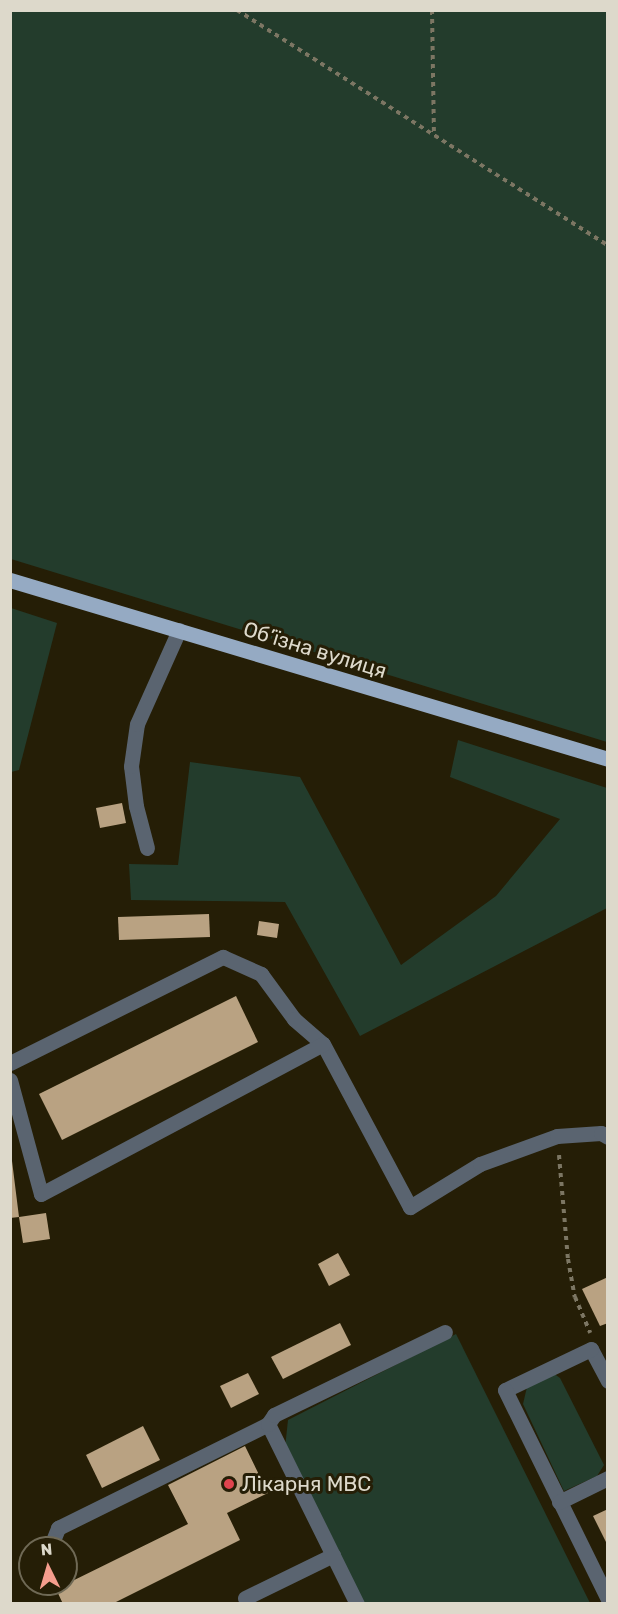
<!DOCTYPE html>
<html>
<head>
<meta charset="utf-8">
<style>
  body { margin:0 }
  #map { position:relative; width:618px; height:1614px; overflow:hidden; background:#251e06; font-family:Rubik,sans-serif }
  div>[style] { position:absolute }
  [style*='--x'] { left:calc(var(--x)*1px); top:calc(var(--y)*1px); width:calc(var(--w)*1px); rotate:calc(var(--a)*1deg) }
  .green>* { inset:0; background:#233c2c }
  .building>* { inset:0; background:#b9a282 }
  .path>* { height:4px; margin-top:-2px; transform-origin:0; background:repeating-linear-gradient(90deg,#7c7663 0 4.5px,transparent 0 9px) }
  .minor>* { height:15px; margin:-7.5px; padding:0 7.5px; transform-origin:7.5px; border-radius:7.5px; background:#5a6470 }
  .major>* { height:15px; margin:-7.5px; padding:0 7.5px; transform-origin:7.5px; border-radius:7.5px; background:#95aac3 }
  .dots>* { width:16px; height:16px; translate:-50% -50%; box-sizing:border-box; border:3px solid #251e06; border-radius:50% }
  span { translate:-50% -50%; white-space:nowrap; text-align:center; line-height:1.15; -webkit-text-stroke:6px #251e06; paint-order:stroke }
  .street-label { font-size:21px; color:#ddd9cb }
  .poi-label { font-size:21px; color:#ddd9cb }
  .left { translate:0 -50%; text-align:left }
  .frame { position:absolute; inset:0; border:12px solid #ddd9cb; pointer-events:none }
  .north { position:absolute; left:18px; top:1536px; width:60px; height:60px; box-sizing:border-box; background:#251e06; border:2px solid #6f6955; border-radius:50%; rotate:355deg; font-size:16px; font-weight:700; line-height:24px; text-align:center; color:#ddd9cb }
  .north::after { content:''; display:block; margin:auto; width:21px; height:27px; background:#f59d8d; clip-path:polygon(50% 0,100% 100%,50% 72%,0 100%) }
</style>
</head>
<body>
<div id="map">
  <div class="green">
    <div style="clip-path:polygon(10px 11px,607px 11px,607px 742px,11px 559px)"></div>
    <div style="clip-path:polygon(11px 608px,57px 623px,19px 770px,11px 772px)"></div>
    <div style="clip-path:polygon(458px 740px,607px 788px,607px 908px,360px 1036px,285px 902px,131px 900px,129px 864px,178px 865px,190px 762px,300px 777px,401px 965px,496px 896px,560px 819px,450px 777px)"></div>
    <div style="clip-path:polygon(456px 1334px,590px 1603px,363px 1603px,285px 1448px,288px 1420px)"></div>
    <div style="clip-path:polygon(553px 1373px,560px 1378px,604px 1465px,597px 1476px,564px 1491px,523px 1404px,527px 1387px)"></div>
  </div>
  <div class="building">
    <div style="clip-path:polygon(122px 803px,126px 823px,100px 828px,96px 808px)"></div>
    <div style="clip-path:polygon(209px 914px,210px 937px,119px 940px,118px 917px)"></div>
    <div style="clip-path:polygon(259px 921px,279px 924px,277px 938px,257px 935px)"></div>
    <div style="clip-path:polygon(236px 996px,258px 1042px,62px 1140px,39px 1094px)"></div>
    <div style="clip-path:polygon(12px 1161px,19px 1217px,10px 1218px,10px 1162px)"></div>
    <div style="clip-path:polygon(46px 1213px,50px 1239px,23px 1243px,19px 1217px)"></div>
    <div style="clip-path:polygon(338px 1253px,350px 1275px,329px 1286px,318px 1264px)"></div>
    <div style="clip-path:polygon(608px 1277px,608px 1323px,600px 1326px,582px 1289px)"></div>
    <div style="clip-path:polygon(340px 1323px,351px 1345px,283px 1379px,271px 1357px)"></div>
    <div style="clip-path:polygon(248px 1373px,259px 1394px,231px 1408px,220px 1386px)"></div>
    <div style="clip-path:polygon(143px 1426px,160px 1460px,102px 1488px,86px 1455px)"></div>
    <div style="clip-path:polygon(245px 1446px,268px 1493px,227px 1513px,240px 1540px,112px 1604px,63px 1604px,56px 1589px,188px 1524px,168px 1485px)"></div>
    <div style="clip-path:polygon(608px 1509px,608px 1546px,593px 1516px)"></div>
  </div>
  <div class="path">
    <div style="--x:237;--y:10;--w:439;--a:32.4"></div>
    <div style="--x:432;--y:10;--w:122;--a:89.1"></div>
    <div style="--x:559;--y:1155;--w:104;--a:85.1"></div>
    <div style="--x:568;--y:1259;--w:39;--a:80"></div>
    <div style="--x:575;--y:1297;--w:39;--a:67"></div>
  </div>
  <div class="minor">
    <div style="--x:147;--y:848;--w:43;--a:-104.7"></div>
    <div style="--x:136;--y:806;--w:40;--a:-97.1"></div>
    <div style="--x:131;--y:766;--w:42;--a:-81.9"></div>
    <div style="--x:137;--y:724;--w:103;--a:-65.9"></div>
    <div style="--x:10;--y:1063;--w:238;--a:-26.5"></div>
    <div style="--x:223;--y:957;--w:42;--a:24.1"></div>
    <div style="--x:261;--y:974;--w:56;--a:53.7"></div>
    <div style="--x:294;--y:1019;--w:38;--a:41"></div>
    <div style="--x:323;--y:1044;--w:185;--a:61.9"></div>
    <div style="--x:410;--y:1207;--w:82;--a:-31.6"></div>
    <div style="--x:480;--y:1164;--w:82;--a:-20"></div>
    <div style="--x:557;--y:1136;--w:44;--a:-3.9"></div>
    <div style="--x:601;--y:1133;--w:8;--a:30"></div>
    <div style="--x:10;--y:1080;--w:118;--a:74.8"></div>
    <div style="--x:41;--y:1194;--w:319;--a:-28"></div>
    <div style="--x:608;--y:1381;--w:36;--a:-118"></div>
    <div style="--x:591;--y:1349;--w:95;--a:154.5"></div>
    <div style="--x:505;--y:1390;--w:233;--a:63.8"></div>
    <div style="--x:559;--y:1502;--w:55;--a:-26.1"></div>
    <div style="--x:50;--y:1548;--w:22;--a:-68"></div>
    <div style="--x:58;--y:1528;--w:234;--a:-26.3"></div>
    <div style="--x:245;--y:1598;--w:98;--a:-26"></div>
    <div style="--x:357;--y:1604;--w:201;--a:-116.3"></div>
    <div style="--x:268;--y:1424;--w:11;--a:-56"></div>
    <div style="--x:274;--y:1415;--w:190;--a:-25.9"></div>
  </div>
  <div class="major">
    <div style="--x:10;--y:580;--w:624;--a:16.66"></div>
  </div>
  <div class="dots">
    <div style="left:229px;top:1484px;background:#e0444e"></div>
  </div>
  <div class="street-label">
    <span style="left:315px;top:650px;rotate:17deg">Об’їзна вулиця</span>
  </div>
  <div class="poi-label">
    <span class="left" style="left:242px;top:1484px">Лікарня МВС</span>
  </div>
  <div class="frame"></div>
  <div class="north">N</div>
</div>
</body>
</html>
